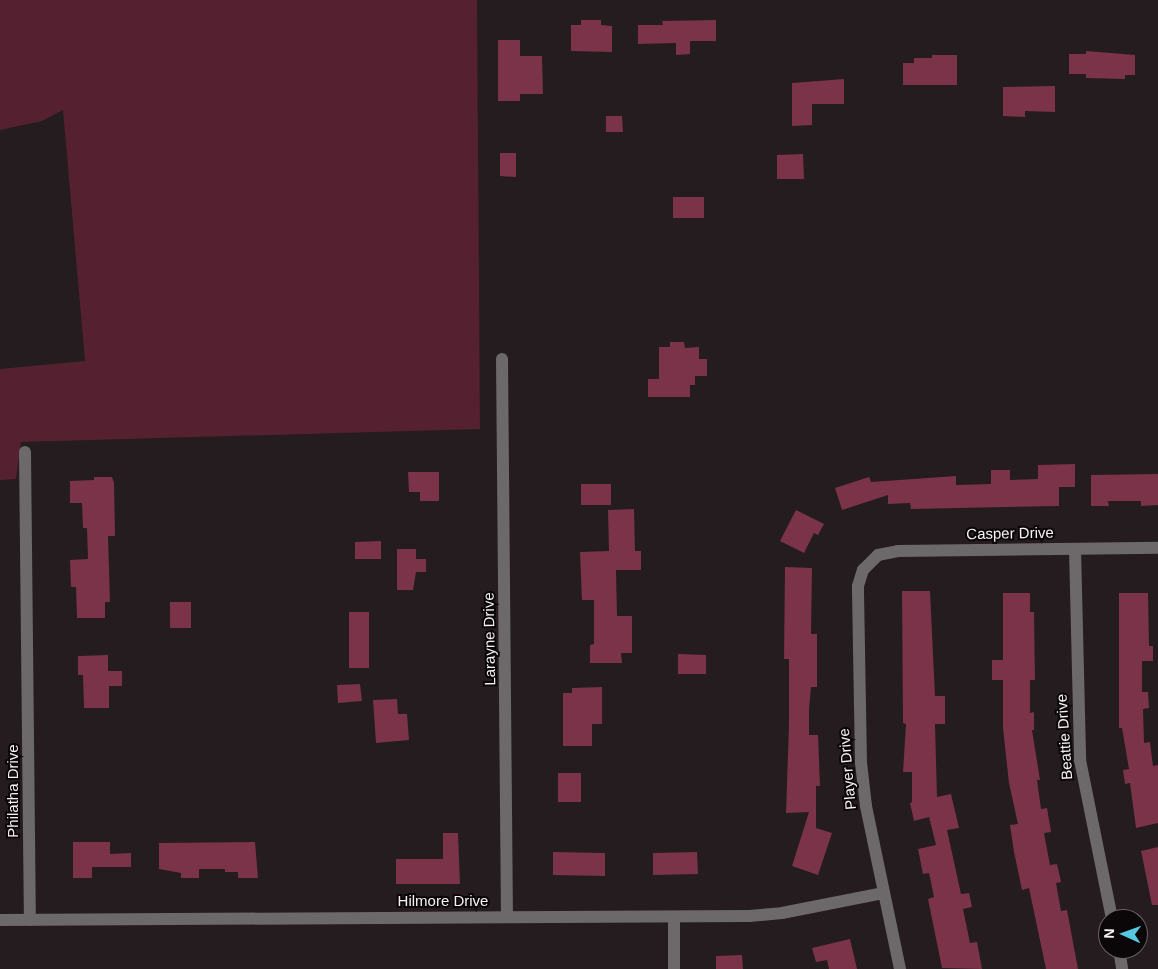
<!DOCTYPE html>
<html>
<head>
<meta charset="utf-8">
<style>
  body { margin:0 }
  #map { position:relative; width:1158px; height:969px; overflow:hidden; background:#241c1e; font-family:Helvetica,sans-serif }
  div>[style] { position:absolute }
  [style*='--x'] { left:calc(var(--x)*1px); top:calc(var(--y)*1px); width:calc(var(--w)*1px); rotate:calc(var(--a)*1deg) }
  .green>* { inset:0; background:#552030 }
  .building>* { inset:0; background:#7a3348 }
  .street>* { height:12px; margin:-6px; padding:0 6px; transform-origin:6px; border-radius:6px; background:#6d6869 }
  span { translate:-50% -50%; white-space:nowrap; text-align:center; line-height:1.15; -webkit-text-stroke:4px #0b0708; paint-order:stroke }
  .street-label { font-size:15px; color:#f7f1f2 }
  .north { position:absolute; left:1098px; top:909px; width:50px; height:50px; box-sizing:border-box; background:#0b0708; border:1px solid #696566; border-radius:50%; rotate:272deg; font-size:14px; font-weight:700; line-height:20px; text-align:center; color:#f7f1f2 }
  .north::after { content:''; display:block; margin:auto; width:18px; height:22px; background:#56c9e1; clip-path:polygon(50% 0,100% 100%,50% 72%,0 100%) }
</style>
</head>
<body>
<div id="map">
  <div class="green">
    <div style="clip-path:polygon(0 0,477px 0,480px 429px,21px 442px,16px 479px,0 480px,0 369px,85px 361px,63px 110px,42px 121px,0 130px)"></div>
  </div>
  <div class="building">
    <div style="clip-path:polygon(581px 20px,601px 20px,601px 25px,612px 26px,612px 52px,571px 51px,571px 25px,581px 25px)"></div>
    <div style="clip-path:polygon(716px 20px,716px 41px,690px 41px,690px 54px,676px 55px,676px 43px,638px 44px,638px 25px,663px 25px,662px 21px)"></div>
    <div style="clip-path:polygon(498px 40px,520px 40px,520px 56px,542px 56px,543px 94px,520px 94px,520px 101px,498px 101px)"></div>
    <div style="clip-path:polygon(1086px 51px,1135px 55px,1135px 75px,1125px 75px,1125px 79px,1086px 78px,1086px 74px,1069px 74px,1069px 54px,1086px 54px)"></div>
    <div style="clip-path:polygon(932px 55px,957px 55px,957px 85px,903px 85px,903px 63px,914px 63px,914px 58px,932px 58px)"></div>
    <div style="clip-path:polygon(844px 79px,844px 104px,812px 104px,812px 125px,792px 126px,792px 83px)"></div>
    <div style="clip-path:polygon(1055px 86px,1055px 112px,1025px 111px,1025px 117px,1003px 116px,1003px 87px)"></div>
    <div style="clip-path:polygon(606px 116px,622px 116px,623px 132px,606px 132px)"></div>
    <div style="clip-path:polygon(500px 153px,516px 153px,516px 177px,500px 176px)"></div>
    <div style="clip-path:polygon(803px 154px,804px 179px,777px 179px,777px 155px)"></div>
    <div style="clip-path:polygon(673px 197px,704px 197px,704px 218px,673px 218px)"></div>
    <div style="clip-path:polygon(670px 342px,684px 342px,685px 348px,699px 347px,699px 359px,707px 359px,707px 376px,695px 376px,695px 385px,690px 385px,690px 397px,648px 397px,648px 379px,659px 379px,659px 347px,670px 347px)"></div>
    <div style="clip-path:polygon(1075px 464px,1075px 487px,1059px 487px,1059px 506px,911px 509px,910px 503px,888px 504px,888px 495px,842px 510px,835px 488px,869px 477px,871px 482px,956px 476px,956px 485px,991px 484px,991px 470px,1010px 470px,1010px 480px,1038px 479px,1038px 465px)"></div>
    <div style="clip-path:polygon(408px 472px,439px 472px,439px 501px,420px 501px,420px 492px,409px 492px)"></div>
    <div style="clip-path:polygon(1158px 474px,1158px 505px,1141px 506px,1141px 501px,1108px 501px,1109px 506px,1091px 506px,1091px 475px)"></div>
    <div style="clip-path:polygon(94px 477px,112px 477px,114px 483px,115px 536px,108px 536px,110px 602px,105px 602px,105px 618px,77px 618px,76px 587px,71px 587px,70px 560px,88px 559px,87px 528px,83px 528px,82px 503px,70px 503px,70px 481px,94px 480px)"></div>
    <div style="clip-path:polygon(581px 484px,611px 484px,611px 505px,581px 505px)"></div>
    <div style="clip-path:polygon(634px 509px,635px 551px,641px 551px,641px 570px,616px 570px,617px 616px,632px 616px,632px 653px,621px 653px,622px 663px,590px 663px,590px 645px,594px 644px,594px 600px,582px 600px,580px 552px,609px 551px,608px 510px)"></div>
    <div style="clip-path:polygon(796px 510px,824px 524px,818px 535px,814px 533px,804px 553px,780px 541px)"></div>
    <div style="clip-path:polygon(381px 541px,381px 559px,355px 559px,355px 542px)"></div>
    <div style="clip-path:polygon(397px 549px,416px 549px,416px 559px,426px 559px,426px 572px,416px 572px,413px 590px,397px 590px)"></div>
    <div style="clip-path:polygon(785px 567px,812px 568px,811px 634px,817px 634px,817px 687px,811px 687px,809px 710px,809px 735px,818px 735px,820px 786px,816px 786px,816px 828px,832px 833px,818px 875px,792px 866px,809px 812px,786px 813px,789px 724px,789px 659px,784px 659px)"></div>
    <div style="clip-path:polygon(902px 591px,930px 591px,935px 696px,945px 696px,945px 724px,935px 724px,937px 797px,951px 794px,959px 828px,947px 830px,961px 894px,969px 893px,972px 907px,963px 909px,970px 943px,977px 942px,982px 969px,942px 968px,928px 899px,934px 897px,929px 873px,923px 874px,918px 849px,936px 845px,929px 817px,914px 821px,910px 803px,912px 802px,912px 772px,903px 772px,906px 724px,903px 723px)"></div>
    <div style="clip-path:polygon(1003px 593px,1030px 593px,1030px 612px,1034px 612px,1035px 680px,1030px 680px,1030px 713px,1034px 712px,1034px 730px,1032px 730px,1040px 780px,1037px 780px,1041px 809px,1047px 808px,1051px 832px,1044px 833px,1050px 865px,1057px 864px,1061px 882px,1056px 883px,1061px 911px,1067px 910px,1078px 969px,1046px 969px,1029px 888px,1022px 890px,1014px 852px,1010px 825px,1018px 824px,1009px 783px,1003px 728px,1003px 680px,992px 680px,992px 660px,1003px 660px)"></div>
    <div style="clip-path:polygon(1119px 593px,1148px 593px,1149px 646px,1153px 646px,1153px 661px,1142px 661px,1142px 692px,1148px 692px,1149px 708px,1143px 709px,1144px 743px,1150px 742px,1153px 766px,1158px 765px,1158px 823px,1136px 828px,1130px 783px,1125px 784px,1123px 770px,1129px 769px,1122px 728px,1119px 728px)"></div>
    <div style="clip-path:polygon(170px 602px,191px 602px,191px 628px,170px 628px)"></div>
    <div style="clip-path:polygon(349px 612px,369px 612px,369px 668px,349px 668px)"></div>
    <div style="clip-path:polygon(678px 654px,706px 655px,706px 674px,678px 674px)"></div>
    <div style="clip-path:polygon(108px 655px,108px 671px,122px 671px,122px 686px,109px 686px,109px 708px,84px 708px,83px 675px,78px 675px,78px 656px)"></div>
    <div style="clip-path:polygon(360px 684px,362px 701px,338px 703px,337px 685px)"></div>
    <div style="clip-path:polygon(602px 687px,602px 724px,592px 724px,592px 746px,563px 746px,563px 693px,572px 693px,572px 688px)"></div>
    <div style="clip-path:polygon(397px 699px,398px 714px,407px 714px,409px 740px,376px 743px,373px 700px)"></div>
    <div style="clip-path:polygon(558px 773px,581px 773px,581px 802px,558px 802px)"></div>
    <div style="clip-path:polygon(443px 833px,458px 833px,460px 884px,396px 884px,396px 859px,443px 859px)"></div>
    <div style="clip-path:polygon(73px 842px,110px 842px,110px 854px,131px 853px,131px 867px,92px 867px,92px 878px,73px 878px)"></div>
    <div style="clip-path:polygon(255px 842px,258px 878px,238px 878px,238px 872px,225px 872px,225px 869px,199px 869px,199px 878px,181px 878px,181px 873px,159px 869px,159px 843px)"></div>
    <div style="clip-path:polygon(1158px 847px,1158px 905px,1152px 905px,1141px 851px)"></div>
    <div style="clip-path:polygon(553px 852px,605px 853px,605px 876px,553px 875px)"></div>
    <div style="clip-path:polygon(697px 852px,698px 874px,653px 875px,653px 853px)"></div>
    <div style="clip-path:polygon(850px 939px,857px 969px,829px 969px,827px 960px,816px 962px,812px 948px)"></div>
    <div style="clip-path:polygon(742px 955px,743px 969px,716px 969px,716px 956px)"></div>
  </div>
  <div class="street">
    <div style="--x:502;--y:359;--w:558;--a:89.49"></div>
    <div style="--x:25;--y:452;--w:468;--a:89.4"></div>
    <div style="--x:1075;--y:549;--w:211;--a:88.6"></div>
    <div style="--x:1080;--y:760;--w:162;--a:78.6"></div>
    <div style="--x:674;--y:917;--w:52;--a:90"></div>
    <div style="--x:0;--y:920;--w:749;--a:-0.31"></div>
    <div style="--x:749;--y:916;--w:33;--a:-5"></div>
    <div style="--x:782;--y:913;--w:104;--a:-11.1"></div>
    <div style="--x:1119;--y:949;--w:20;--a:81"></div>
    <div style="--x:900;--y:969;--w:167;--a:-101.8"></div>
    <div style="--x:866;--y:806;--w:43;--a:-96.6"></div>
    <div style="--x:861;--y:763;--w:177;--a:-91"></div>
    <div style="--x:858;--y:586;--w:17;--a:-73"></div>
    <div style="--x:863;--y:570;--w:21;--a:-45"></div>
    <div style="--x:878;--y:555;--w:20;--a:-11"></div>
    <div style="--x:898;--y:551;--w:260;--a:-0.7"></div>
  </div>
  <div class="street-label">
    <span style="left:1010px;top:533px;rotate:-1deg">Casper Drive</span>
    <span style="left:489px;top:639px;rotate:-91deg">Larayne Drive</span>
    <span style="left:1064px;top:737px;rotate:-94deg">Beattie Drive</span>
    <span style="left:847px;top:769px;rotate:-95deg">Player Drive</span>
    <span style="left:13px;top:791px;rotate:-90deg">Philatha Drive</span>
    <span style="left:443px;top:901px">Hilmore Drive</span>
  </div>
  <div class="north">N</div>
</div>
</body>
</html>
